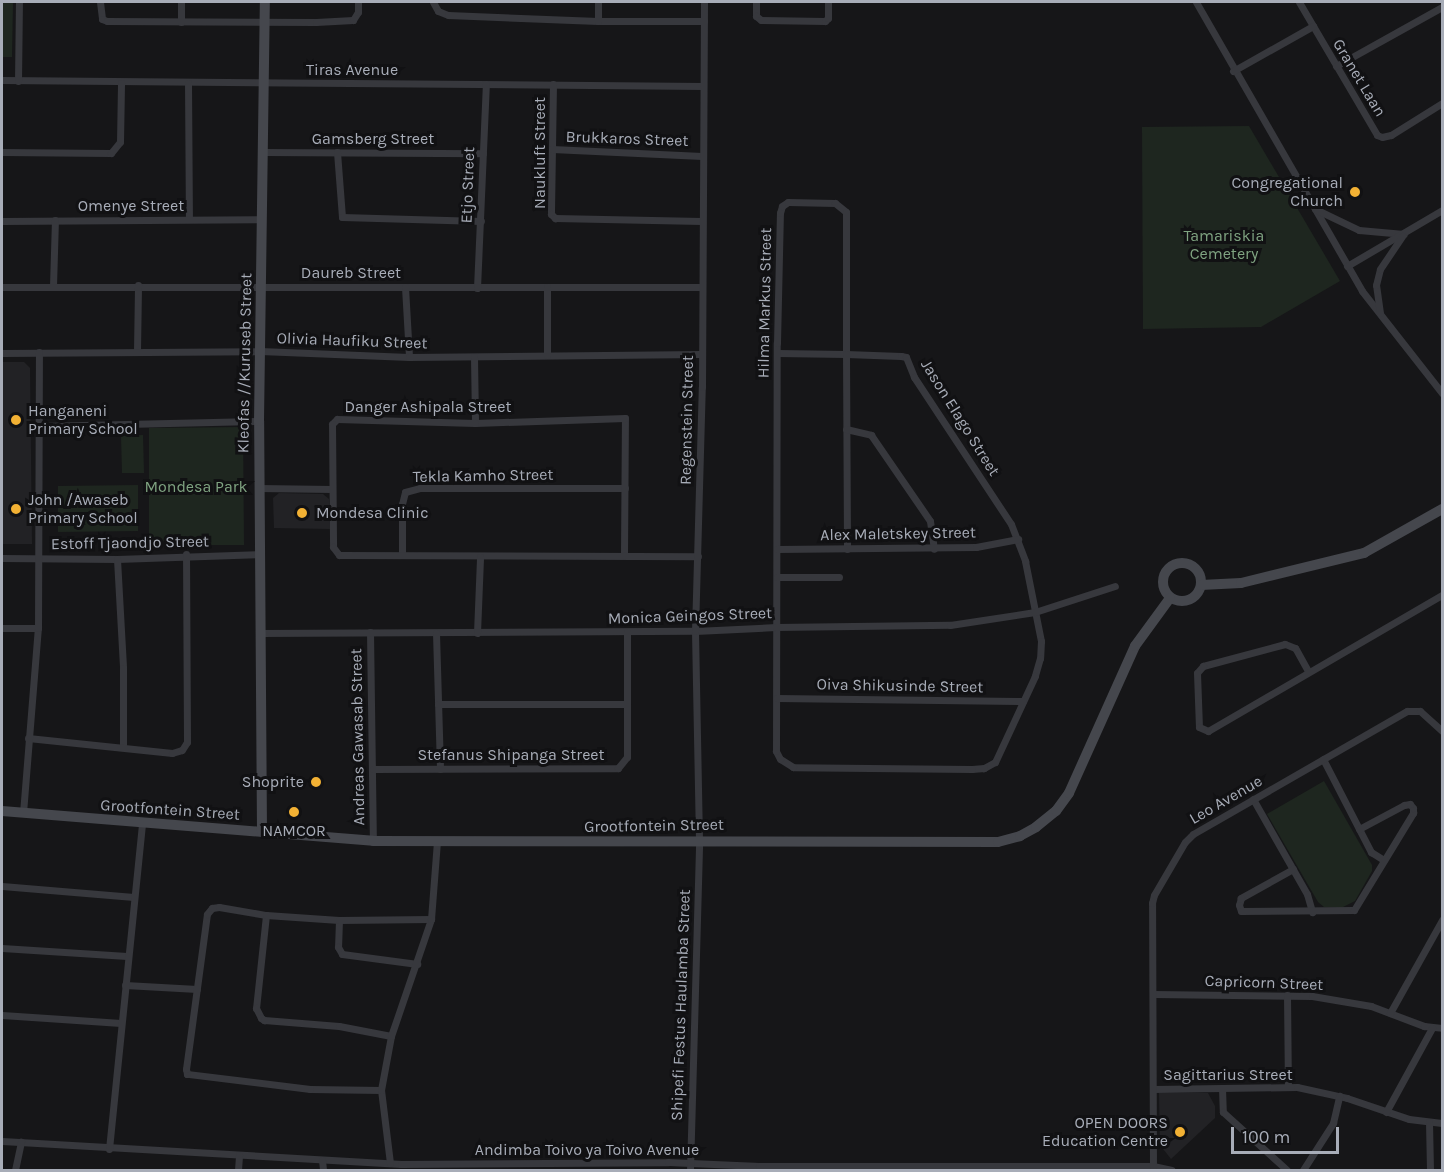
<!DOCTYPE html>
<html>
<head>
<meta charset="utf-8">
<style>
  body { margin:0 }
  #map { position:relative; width:1444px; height:1172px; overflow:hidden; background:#161618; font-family:Karla,sans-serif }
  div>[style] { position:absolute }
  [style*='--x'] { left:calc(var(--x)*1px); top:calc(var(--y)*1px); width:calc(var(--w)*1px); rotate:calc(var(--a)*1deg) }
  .built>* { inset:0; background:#222225 }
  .green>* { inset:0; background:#1e261f }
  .street>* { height:7px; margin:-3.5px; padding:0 3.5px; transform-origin:3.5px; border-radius:3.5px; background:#37383d }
  .secondary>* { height:10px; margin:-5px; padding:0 5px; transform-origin:5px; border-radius:5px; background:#45474d }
  .secondary>.ring { margin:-5px; padding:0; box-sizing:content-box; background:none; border:10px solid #45474d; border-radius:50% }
  .dots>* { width:16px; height:16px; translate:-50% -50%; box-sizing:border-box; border:3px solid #111113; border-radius:50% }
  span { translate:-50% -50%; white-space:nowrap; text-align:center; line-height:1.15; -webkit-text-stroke:6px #111113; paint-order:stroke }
  .street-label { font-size:16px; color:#a8adb8 }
  .poi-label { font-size:16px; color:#a8adb8 }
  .right { translate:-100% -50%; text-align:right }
  .left { translate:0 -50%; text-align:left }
  .park-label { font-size:16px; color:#7fa381 }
  .frame { position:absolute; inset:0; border:3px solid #a8adb8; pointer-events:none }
  .scale { position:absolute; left:1231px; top:1127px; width:108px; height:27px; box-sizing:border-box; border:3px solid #a8adb8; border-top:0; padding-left:8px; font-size:18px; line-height:21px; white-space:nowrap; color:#a8adb8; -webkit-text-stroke:4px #111113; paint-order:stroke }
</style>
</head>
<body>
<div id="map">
  <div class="built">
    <div style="clip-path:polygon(2px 362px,24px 362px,30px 368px,32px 544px,2px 544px)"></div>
    <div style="clip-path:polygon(279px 493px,323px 494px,329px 499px,330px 529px,274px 528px,273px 498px)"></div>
    <div style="clip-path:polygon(1159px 1093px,1208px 1093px,1215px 1106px,1215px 1118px,1171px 1159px,1160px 1145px)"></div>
  </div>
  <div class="green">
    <div style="clip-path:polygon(2px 2px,13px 2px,12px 57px,2px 57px)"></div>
    <div style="clip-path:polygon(1249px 126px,1340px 281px,1261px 327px,1143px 329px,1142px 127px)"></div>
    <div style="clip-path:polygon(243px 427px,244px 545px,149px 545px,149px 428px)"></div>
    <div style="clip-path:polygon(143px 435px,144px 473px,122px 473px,121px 436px)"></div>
    <div style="clip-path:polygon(138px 485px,138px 531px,58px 532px,58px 486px)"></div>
    <div style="clip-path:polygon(1324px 781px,1372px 865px,1372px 871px,1355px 901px,1341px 908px,1324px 907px,1318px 902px,1267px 814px)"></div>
  </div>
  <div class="street">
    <div style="--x:100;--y:2;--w:17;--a:83"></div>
    <div style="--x:102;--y:19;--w:5;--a:22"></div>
    <div style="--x:107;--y:21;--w:209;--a:0.3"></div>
    <div style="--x:316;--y:22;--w:37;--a:-3"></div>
    <div style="--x:353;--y:20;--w:9;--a:-58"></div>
    <div style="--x:358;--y:12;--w:10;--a:-90"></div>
    <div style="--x:181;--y:2;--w:20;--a:90"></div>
    <div style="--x:433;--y:2;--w:10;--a:61"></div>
    <div style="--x:438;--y:11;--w:11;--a:22"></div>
    <div style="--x:448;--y:15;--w:150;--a:2.3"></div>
    <div style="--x:598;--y:21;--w:106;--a:0"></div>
    <div style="--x:598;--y:2;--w:19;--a:90"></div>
    <div style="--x:756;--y:2;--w:14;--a:90"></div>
    <div style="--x:756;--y:16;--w:6;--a:39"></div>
    <div style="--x:761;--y:20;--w:64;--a:0.9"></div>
    <div style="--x:825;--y:21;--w:4;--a:-45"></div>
    <div style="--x:828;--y:18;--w:16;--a:-90"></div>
    <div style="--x:1196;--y:2;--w:333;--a:60.1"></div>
    <div style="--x:1362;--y:291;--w:130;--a:51.9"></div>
    <div style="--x:1299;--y:2;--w:154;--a:59.6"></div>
    <div style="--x:1377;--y:135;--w:5;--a:22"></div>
    <div style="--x:1382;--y:137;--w:9;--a:-13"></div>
    <div style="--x:1391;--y:135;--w:60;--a:-32.1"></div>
    <div style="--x:1336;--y:66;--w:121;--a:-29.1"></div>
    <div style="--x:1233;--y:71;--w:92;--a:-29.4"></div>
    <div style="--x:2;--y:80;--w:701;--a:0.49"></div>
    <div style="--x:18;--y:81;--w:79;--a:-89.3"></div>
    <div style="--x:188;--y:83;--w:136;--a:89.6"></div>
    <div style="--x:553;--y:84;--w:130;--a:90.9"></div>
    <div style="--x:551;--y:214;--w:6;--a:45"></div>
    <div style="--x:555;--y:218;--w:146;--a:1.2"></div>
    <div style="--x:552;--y:149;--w:150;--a:2.7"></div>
    <div style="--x:2;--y:152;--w:109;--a:0.5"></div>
    <div style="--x:111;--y:153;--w:14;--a:-51"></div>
    <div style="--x:120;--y:142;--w:59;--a:-89"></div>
    <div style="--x:263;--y:152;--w:220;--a:0.3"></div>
    <div style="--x:337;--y:152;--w:65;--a:85.6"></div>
    <div style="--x:342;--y:217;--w:139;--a:1.6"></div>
    <div style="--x:1315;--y:209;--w:49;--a:25.5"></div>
    <div style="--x:1359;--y:230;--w:45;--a:5.1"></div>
    <div style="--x:2;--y:221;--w:260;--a:-0.4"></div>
    <div style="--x:1347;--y:266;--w:110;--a:-30.5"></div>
    <div style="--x:53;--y:286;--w:66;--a:-88.3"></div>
    <div style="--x:2;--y:287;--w:698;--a:0"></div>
    <div style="--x:405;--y:287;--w:70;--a:86.7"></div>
    <div style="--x:477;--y:288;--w:204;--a:-87.5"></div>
    <div style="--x:1380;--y:313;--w:28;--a:-98"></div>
    <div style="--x:1376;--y:285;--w:16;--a:-76"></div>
    <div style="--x:1380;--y:269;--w:40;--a:-56"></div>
    <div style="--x:137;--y:351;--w:66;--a:-89.1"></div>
    <div style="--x:2;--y:353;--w:258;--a:-0.4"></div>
    <div style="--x:260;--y:351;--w:149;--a:2.3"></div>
    <div style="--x:409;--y:357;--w:292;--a:-0.6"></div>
    <div style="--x:777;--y:353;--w:69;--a:0.8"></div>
    <div style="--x:846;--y:354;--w:55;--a:2.1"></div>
    <div style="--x:901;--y:356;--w:5;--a:11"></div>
    <div style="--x:906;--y:357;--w:22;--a:68"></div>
    <div style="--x:914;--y:377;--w:176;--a:56.6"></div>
    <div style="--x:1011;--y:524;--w:40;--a:69"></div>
    <div style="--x:1025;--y:561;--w:82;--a:78.7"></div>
    <div style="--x:1041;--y:641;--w:17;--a:93"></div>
    <div style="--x:1040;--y:658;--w:19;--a:106"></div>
    <div style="--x:1035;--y:676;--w:95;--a:114.9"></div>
    <div style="--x:995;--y:762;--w:13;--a:151"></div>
    <div style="--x:984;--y:768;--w:12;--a:175"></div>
    <div style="--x:972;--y:769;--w:179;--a:-179.4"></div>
    <div style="--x:793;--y:767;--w:15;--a:-148"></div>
    <div style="--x:780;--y:759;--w:9;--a:-117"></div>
    <div style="--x:776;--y:751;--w:408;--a:-89.9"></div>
    <div style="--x:777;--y:343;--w:130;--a:-88.7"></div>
    <div style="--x:780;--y:213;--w:7;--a:-74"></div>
    <div style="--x:782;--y:206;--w:7;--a:-34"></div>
    <div style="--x:788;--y:202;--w:47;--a:1.2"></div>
    <div style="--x:835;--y:203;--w:14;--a:39"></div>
    <div style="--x:846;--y:212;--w:142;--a:90"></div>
    <div style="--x:846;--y:354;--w:195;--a:89.7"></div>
    <div style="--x:547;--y:355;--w:68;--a:-90"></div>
    <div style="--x:474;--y:357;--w:66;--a:89.1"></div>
    <div style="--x:40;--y:426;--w:219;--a:-1.3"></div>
    <div style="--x:846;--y:429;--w:26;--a:13"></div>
    <div style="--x:871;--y:435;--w:104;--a:55.5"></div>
    <div style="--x:930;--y:521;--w:28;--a:82"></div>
    <div style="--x:259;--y:488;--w:73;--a:0.8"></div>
    <div style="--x:777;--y:549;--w:199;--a:-0.6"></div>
    <div style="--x:976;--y:547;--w:43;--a:-10.8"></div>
    <div style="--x:402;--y:554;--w:50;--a:-90"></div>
    <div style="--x:402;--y:504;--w:12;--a:-76"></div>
    <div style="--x:405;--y:492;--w:16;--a:-15"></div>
    <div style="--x:420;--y:488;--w:205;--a:0"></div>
    <div style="--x:624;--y:554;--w:136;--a:-89.6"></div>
    <div style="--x:625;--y:418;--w:150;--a:178.1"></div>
    <div style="--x:475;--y:423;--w:138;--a:-178.3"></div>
    <div style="--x:337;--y:419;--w:7;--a:135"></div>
    <div style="--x:332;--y:424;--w:123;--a:89.5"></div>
    <div style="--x:333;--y:547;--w:10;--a:53"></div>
    <div style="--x:339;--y:555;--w:359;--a:0.2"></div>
    <div style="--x:2;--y:558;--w:115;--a:0.5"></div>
    <div style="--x:117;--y:559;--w:143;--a:-2"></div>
    <div style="--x:117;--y:559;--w:109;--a:86.8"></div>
    <div style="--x:123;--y:668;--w:79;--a:90"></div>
    <div style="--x:777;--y:577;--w:62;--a:0"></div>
    <div style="--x:2;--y:628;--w:36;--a:0"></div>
    <div style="--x:370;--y:632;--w:209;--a:89.2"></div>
    <div style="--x:260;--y:633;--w:435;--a:-0.3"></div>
    <div style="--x:695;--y:631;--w:81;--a:-2.8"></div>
    <div style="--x:776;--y:627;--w:174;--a:-0.7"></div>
    <div style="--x:950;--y:625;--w:86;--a:-8.7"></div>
    <div style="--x:1035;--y:612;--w:84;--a:-18"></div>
    <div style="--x:436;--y:633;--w:136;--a:88.3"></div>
    <div style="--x:477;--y:633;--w:76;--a:-87.7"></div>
    <div style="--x:1308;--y:671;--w:26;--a:-119"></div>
    <div style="--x:1295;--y:648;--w:11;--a:-158"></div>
    <div style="--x:1285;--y:644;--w:85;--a:165"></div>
    <div style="--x:1203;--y:666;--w:9;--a:131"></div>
    <div style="--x:1197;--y:673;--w:54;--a:87.9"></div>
    <div style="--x:1199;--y:727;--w:10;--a:24"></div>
    <div style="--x:1208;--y:731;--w:271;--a:-30.2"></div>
    <div style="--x:777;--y:698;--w:246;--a:0.7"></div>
    <div style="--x:438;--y:704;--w:189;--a:0"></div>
    <div style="--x:28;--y:738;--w:145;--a:5.9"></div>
    <div style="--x:172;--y:753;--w:10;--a:-17"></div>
    <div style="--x:182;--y:750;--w:9;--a:-58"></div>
    <div style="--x:187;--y:742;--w:188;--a:-90.3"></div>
    <div style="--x:1323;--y:759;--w:105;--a:62.7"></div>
    <div style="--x:1371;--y:852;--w:15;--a:32"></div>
    <div style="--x:373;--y:769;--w:245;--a:-0.2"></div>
    <div style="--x:618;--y:768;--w:14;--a:-51"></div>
    <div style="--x:627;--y:757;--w:125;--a:-90"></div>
    <div style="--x:1253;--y:799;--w:109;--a:60.4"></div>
    <div style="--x:1307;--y:894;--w:19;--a:74"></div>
    <div style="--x:23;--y:813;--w:186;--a:-85.4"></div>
    <div style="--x:38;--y:628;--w:276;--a:-89.8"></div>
    <div style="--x:1293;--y:869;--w:60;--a:150.9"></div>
    <div style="--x:1241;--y:898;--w:7;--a:106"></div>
    <div style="--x:1239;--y:905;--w:6;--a:72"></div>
    <div style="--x:1241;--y:911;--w:113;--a:-0.5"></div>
    <div style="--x:1354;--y:910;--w:114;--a:-58.7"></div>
    <div style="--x:1413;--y:813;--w:5;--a:-90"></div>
    <div style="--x:1413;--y:808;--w:5;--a:-127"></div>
    <div style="--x:1410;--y:804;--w:6;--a:171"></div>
    <div style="--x:1404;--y:805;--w:51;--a:151.9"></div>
    <div style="--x:2;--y:886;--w:132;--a:4.8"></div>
    <div style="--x:266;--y:915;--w:94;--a:96.1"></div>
    <div style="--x:256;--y:1008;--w:11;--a:63"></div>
    <div style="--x:261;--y:1018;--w:4;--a:34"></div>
    <div style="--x:264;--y:1020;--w:75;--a:4.6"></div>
    <div style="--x:339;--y:1026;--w:53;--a:10.9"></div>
    <div style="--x:339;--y:920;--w:27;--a:92"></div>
    <div style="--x:338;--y:947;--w:8;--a:60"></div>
    <div style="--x:342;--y:954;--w:76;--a:7.6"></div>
    <div style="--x:2;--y:948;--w:125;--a:3.7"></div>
    <div style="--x:125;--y:985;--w:72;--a:3.2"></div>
    <div style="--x:1153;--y:994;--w:159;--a:0.7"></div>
    <div style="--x:1312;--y:996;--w:60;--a:9.6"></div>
    <div style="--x:1371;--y:1006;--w:57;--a:20.7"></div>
    <div style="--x:1424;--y:1026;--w:18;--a:6"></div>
    <div style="--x:1287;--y:995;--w:92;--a:89.4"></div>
    <div style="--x:1390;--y:1013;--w:107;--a:-60.8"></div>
    <div style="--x:2;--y:1015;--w:119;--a:3.8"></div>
    <div style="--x:1222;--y:1088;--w:24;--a:88"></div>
    <div style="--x:1223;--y:1112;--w:86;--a:42.2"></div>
    <div style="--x:1154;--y:1089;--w:143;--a:-0.8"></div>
    <div style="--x:1297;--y:1087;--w:51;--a:12.4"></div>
    <div style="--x:1347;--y:1098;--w:65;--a:18.7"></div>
    <div style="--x:1409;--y:1119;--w:33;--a:7"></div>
    <div style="--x:381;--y:1090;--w:71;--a:-179.2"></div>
    <div style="--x:310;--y:1089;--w:124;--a:-173"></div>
    <div style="--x:187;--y:1074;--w:5;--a:-101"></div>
    <div style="--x:186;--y:1069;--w:156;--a:-82.3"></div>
    <div style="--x:207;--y:914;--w:8;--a:-50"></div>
    <div style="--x:212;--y:908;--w:7;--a:-8"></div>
    <div style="--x:219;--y:907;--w:48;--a:9.7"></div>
    <div style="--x:266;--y:915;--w:73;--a:3.9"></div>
    <div style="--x:339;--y:920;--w:92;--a:-0.6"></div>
    <div style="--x:1386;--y:1112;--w:96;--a:-61.3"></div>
    <div style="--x:1429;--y:1122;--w:48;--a:88.8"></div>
    <div style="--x:2;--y:1141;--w:400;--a:3.3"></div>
    <div style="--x:401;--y:1164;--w:267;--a:-0.4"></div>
    <div style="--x:668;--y:1162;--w:91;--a:2.5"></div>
    <div style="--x:759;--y:1166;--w:394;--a:0"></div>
    <div style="--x:1153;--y:1166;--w:19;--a:12"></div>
    <div style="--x:109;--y:1149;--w:327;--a:-84.2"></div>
    <div style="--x:322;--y:1160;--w:10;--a:84"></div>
    <div style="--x:390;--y:1163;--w:74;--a:-97"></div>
    <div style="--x:381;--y:1090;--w:55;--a:-79.5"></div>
    <div style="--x:391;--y:1036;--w:124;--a:-71.1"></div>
    <div style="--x:431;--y:919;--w:78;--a:-85.6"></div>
    <div style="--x:1153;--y:1166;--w:263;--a:-90.2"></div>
    <div style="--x:1152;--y:903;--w:8;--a:-76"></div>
    <div style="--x:1154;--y:895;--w:61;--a:-59.7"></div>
    <div style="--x:1185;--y:842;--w:11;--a:-45"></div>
    <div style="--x:1193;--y:834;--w:247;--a:-29.9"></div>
    <div style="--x:1407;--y:711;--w:13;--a:0"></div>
    <div style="--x:1420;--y:711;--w:30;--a:42"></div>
    <div style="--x:15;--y:1170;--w:29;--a:-78"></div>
    <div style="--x:238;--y:1170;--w:15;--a:-86"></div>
    <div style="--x:690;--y:1170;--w:330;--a:-88.4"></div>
    <div style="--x:699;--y:840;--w:209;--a:-91.1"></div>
    <div style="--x:695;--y:631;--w:244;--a:-88.4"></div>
    <div style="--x:702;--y:387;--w:385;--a:-89.7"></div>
    <div style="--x:1303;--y:1170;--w:56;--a:-57.4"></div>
    <div style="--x:1333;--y:1123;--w:28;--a:-77"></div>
  </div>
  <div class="secondary">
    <div class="ring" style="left:1163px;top:563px;width:28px;height:28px"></div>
    <div style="--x:1201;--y:585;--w:40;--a:-2.9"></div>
    <div style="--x:1241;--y:583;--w:127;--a:-13.7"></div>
    <div style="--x:1364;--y:553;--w:90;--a:-29.4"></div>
    <div style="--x:2;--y:811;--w:372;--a:4.6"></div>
    <div style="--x:373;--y:841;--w:625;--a:0.09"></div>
    <div style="--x:998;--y:842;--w:23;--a:-15"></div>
    <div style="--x:1020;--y:836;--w:18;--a:-29"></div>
    <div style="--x:1036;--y:827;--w:26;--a:-39"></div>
    <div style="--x:1056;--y:811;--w:22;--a:-54"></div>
    <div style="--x:1069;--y:793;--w:161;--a:-65.8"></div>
    <div style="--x:1135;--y:646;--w:59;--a:-53.9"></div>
    <div style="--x:262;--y:832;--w:411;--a:-90.4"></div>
    <div style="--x:259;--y:421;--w:419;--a:-89.2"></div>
  </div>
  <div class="dots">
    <div style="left:1355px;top:192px;background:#f2b134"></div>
    <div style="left:16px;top:420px;background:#f2b134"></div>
    <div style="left:16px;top:509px;background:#f2b134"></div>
    <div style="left:302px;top:513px;background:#f2b134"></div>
    <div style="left:316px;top:782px;background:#f2b134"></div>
    <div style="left:294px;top:812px;background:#f2b134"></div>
    <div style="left:1180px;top:1132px;background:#f2b134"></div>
  </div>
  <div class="street-label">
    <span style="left:352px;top:70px">Tiras Avenue</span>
    <span style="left:1359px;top:78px;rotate:59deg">Granet Laan</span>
    <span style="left:373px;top:139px">Gamsberg Street</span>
    <span style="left:627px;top:139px;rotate:2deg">Brukkaros Street</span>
    <span style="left:540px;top:153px;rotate:-90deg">Naukluft Street</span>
    <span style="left:468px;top:185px;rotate:-88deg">Etjo Street</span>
    <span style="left:131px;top:206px">Omenye Street</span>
    <span style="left:351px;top:273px">Daureb Street</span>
    <span style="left:765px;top:303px;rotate:-89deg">Hilma Markus Street</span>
    <span style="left:352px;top:341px;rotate:2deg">Olivia Haufiku Street</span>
    <span style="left:245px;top:363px;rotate:-89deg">Kleofas //Kuruseb Street</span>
    <span style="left:428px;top:407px">Danger Ashipala Street</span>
    <span style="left:960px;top:418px;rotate:58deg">Jason Elago Street</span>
    <span style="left:687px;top:420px;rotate:-89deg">Regenstein Street</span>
    <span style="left:483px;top:476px;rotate:-1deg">Tekla Kamho Street</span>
    <span style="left:898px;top:534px;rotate:-1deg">Alex Maletskey Street</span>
    <span style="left:130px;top:543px;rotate:-1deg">Estoff Tjaondjo Street</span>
    <span style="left:690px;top:616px;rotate:-2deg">Monica Geingos Street</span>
    <span style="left:900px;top:686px;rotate:1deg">Oiva Shikusinde Street</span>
    <span style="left:358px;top:737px;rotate:-91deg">Andreas Gawasab Street</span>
    <span style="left:511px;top:755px">Stefanus Shipanga Street</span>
    <span style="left:1226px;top:800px;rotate:-30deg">Leo Avenue</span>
    <span style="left:170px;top:810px;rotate:4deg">Grootfontein Street</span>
    <span style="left:654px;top:826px;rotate:-1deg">Grootfontein Street</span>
    <span style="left:1264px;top:983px;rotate:2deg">Capricorn Street</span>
    <span style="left:681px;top:1005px;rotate:-88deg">Shipefi Festus Haulamba Street</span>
    <span style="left:1228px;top:1075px">Sagittarius Street</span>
    <span style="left:587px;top:1150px">Andimba Toivo ya Toivo Avenue</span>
  </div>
  <div class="poi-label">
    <span class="right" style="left:1343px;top:192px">Congregational<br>Church</span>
    <span class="left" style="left:28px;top:420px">Hanganeni<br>Primary School</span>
    <span class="left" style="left:28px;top:509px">John /Awaseb<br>Primary School</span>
    <span class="left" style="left:316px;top:513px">Mondesa Clinic</span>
    <span class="right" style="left:304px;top:782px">Shoprite</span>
    <span style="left:294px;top:831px">NAMCOR</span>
    <span class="right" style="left:1168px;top:1132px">OPEN DOORS<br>Education Centre</span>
  </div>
  <div class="park-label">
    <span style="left:1224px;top:245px">Tamariskia<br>Cemetery</span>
    <span style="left:196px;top:487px">Mondesa Park</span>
  </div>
  <div class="frame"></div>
  <div class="scale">100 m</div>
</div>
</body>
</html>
